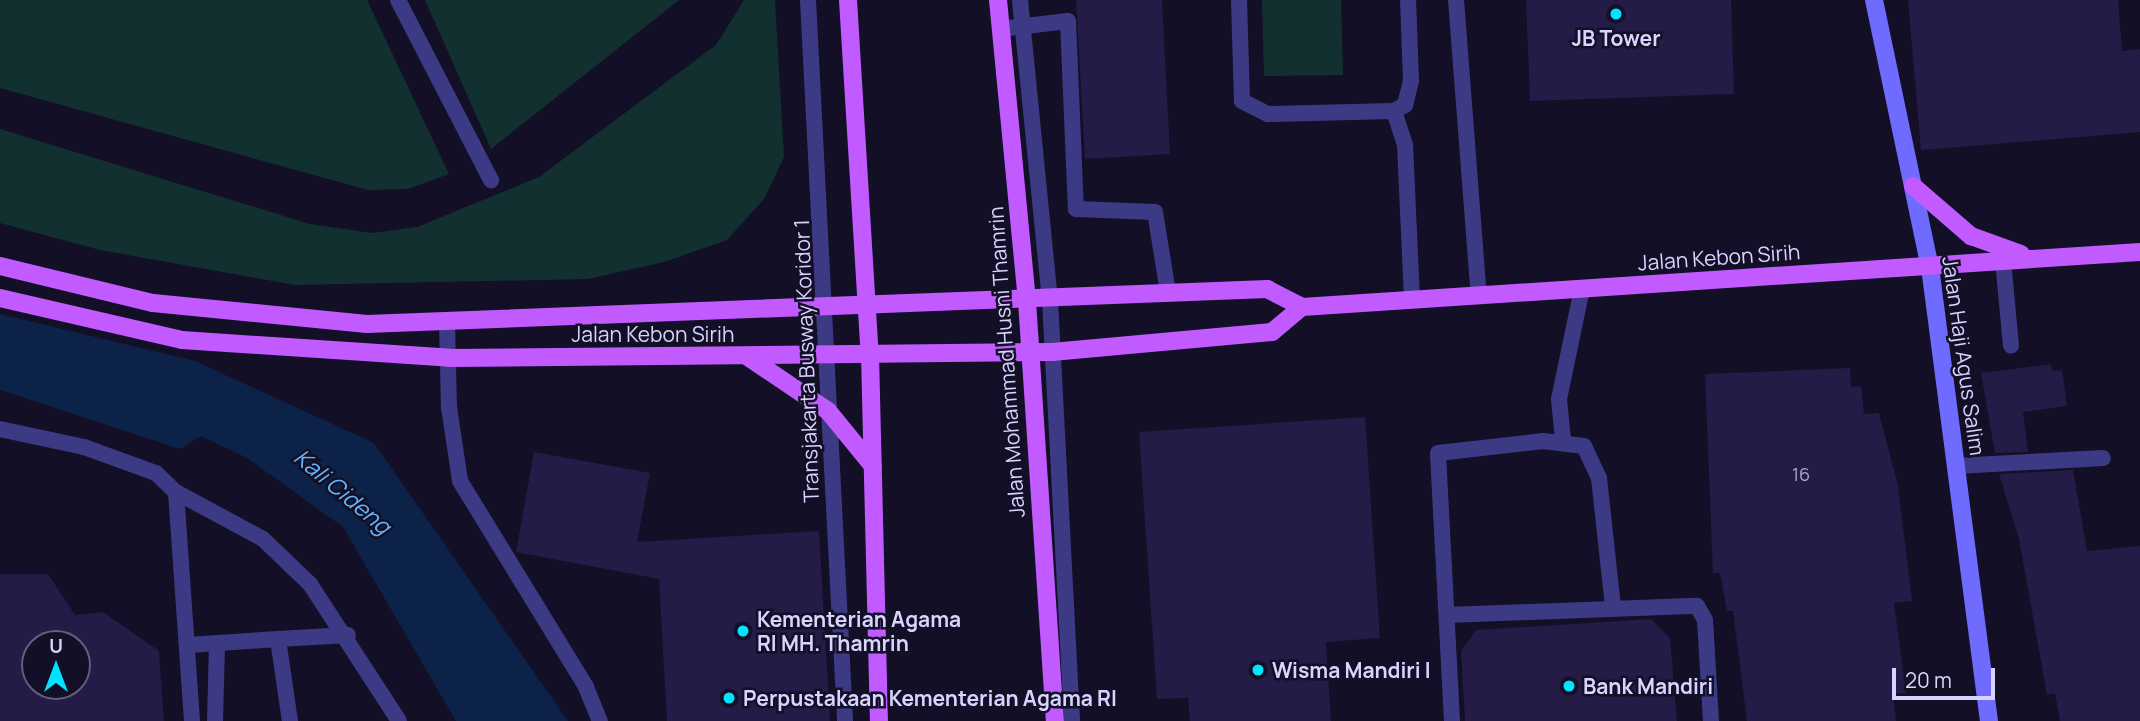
<!DOCTYPE html>
<html>
<head>
<meta charset="utf-8">
<style>
  body { margin:0 }
  #map { position:relative; width:2140px; height:721px; overflow:hidden; background:#130f26; font-family:Manrope,sans-serif }
  div>[style] { position:absolute }
  [style*='--x'] { left:calc(var(--x)*1px); top:calc(var(--y)*1px); width:calc(var(--w)*1px); rotate:calc(var(--a)*1deg) }
  .green>* { inset:0; background:#12302f }
  .water>* { inset:0; background:#0c2248 }
  .building>* { inset:0; background:#241b47 }
  .lane>* { height:16px; margin:-8px; padding:0 8px; transform-origin:8px; border-radius:8px; background:#3d3a85 }
  .secondary>* { height:18px; margin:-9px; padding:0 9px; transform-origin:9px; border-radius:9px; background:#6f6bff }
  .primary>* { height:18px; margin:-9px; padding:0 9px; transform-origin:9px; border-radius:9px; background:#c25bff }
  .dots>* { width:19px; height:19px; translate:-50% -50%; box-sizing:border-box; border:4px solid #130f26; border-radius:50% }
  span { translate:-50% -50%; white-space:nowrap; text-align:center; line-height:1.15; -webkit-text-stroke:5px #130f26; paint-order:stroke }
  .number-label { font-size:18px; color:#aca6d1 }
  .number-label span { -webkit-text-stroke-width:0 }
  .poi-label { font-size:21px; color:#d9d4ff; font-weight:700 }
  .left { translate:0 -50%; text-align:left }
  .street-label { font-size:21px; color:#d9d4ff }
  .water-label { font-size:23px; color:#62b6ff; font-style:italic }
  .north { position:absolute; left:21px; top:630px; width:70px; height:70px; box-sizing:border-box; background:#130f26; border:2px solid #625e7d; border-radius:50%; rotate:0deg; font-size:19px; font-weight:700; line-height:28px; text-align:center; color:#d9d4ff }
  .north::after { content:''; display:block; margin:auto; width:24px; height:32px; background:#00e5ff; clip-path:polygon(50% 0,100% 100%,50% 72%,0 100%) }
  .scale { position:absolute; left:1892px; top:668px; width:103px; height:32px; box-sizing:border-box; border:4px solid #d9d4ff; border-top:0; padding-left:9px; font-size:21px; line-height:24px; white-space:nowrap; color:#d9d4ff; -webkit-text-stroke:5px #130f26; paint-order:stroke }
</style>
</head>
<body>
<div id="map">
  <div class="green">
    <div style="clip-path:polygon(0 0,367px 0,449px 174px,408px 189px,368px 190px,0 88px)"></div>
    <div style="clip-path:polygon(425px 0,679px 0,491px 149px)"></div>
    <div style="clip-path:polygon(744px 0,775px 0,784px 157px,764px 199px,727px 240px,664px 262px,588px 279px,295px 285px,100px 250px,0 223px,0 129px,310px 224px,372px 233px,417px 227px,539px 177px,716px 45px)"></div>
    <div style="clip-path:polygon(1262px 0,1341px 0,1343px 75px,1264px 76px)"></div>
  </div>
  <div class="water">
    <div style="clip-path:polygon(0 314px,195px 361px,374px 443px,568px 721px,456px 721px,343px 527px,247px 458px,201px 436px,180px 449px,0 390px)"></div>
  </div>
  <div class="building">
    <div style="clip-path:polygon(1076px 0,1162px 0,1170px 154px,1085px 159px)"></div>
    <div style="clip-path:polygon(1526px 0,1731px 0,1734px 94px,1530px 101px)"></div>
    <div style="clip-path:polygon(1908px 0,2118px 0,2122px 51px,2140px 49px,2140px 132px,1921px 150px)"></div>
    <div style="clip-path:polygon(2051px 364px,2052px 371px,2062px 370px,2067px 406px,2023px 412px,2028px 452px,1995px 453px,1981px 373px)"></div>
    <div style="clip-path:polygon(1850px 368px,1851px 387px,1861px 386px,1864px 414px,1879px 413px,1898px 486px,1912px 601px,1894px 603px,1906px 693px,1893px 694px,1896px 721px,1747px 721px,1733px 611px,1727px 611px,1720px 573px,1713px 573px,1705px 374px)"></div>
    <div style="clip-path:polygon(1365px 417px,1380px 638px,1326px 642px,1331px 721px,1190px 721px,1188px 698px,1157px 699px,1139px 432px)"></div>
    <div style="clip-path:polygon(534px 452px,650px 473px,637px 542px,819px 531px,830px 721px,667px 721px,659px 579px,516px 552px)"></div>
    <div style="clip-path:polygon(2073px 470px,2087px 551px,2140px 546px,2140px 721px,2060px 721px,2055px 693px,2047px 695px,2019px 539px,1999px 474px)"></div>
    <div style="clip-path:polygon(evenodd,0 574px,48px 574px,75px 615px,103px 612px,159px 651px,164px 721px,0 721px,0 574px,35px 644px,77px 644px,77px 686px,35px 686px,35px 644px)"></div>
    <div style="clip-path:polygon(1651px 619px,1670px 638px,1677px 721px,1465px 721px,1461px 651px,1476px 630px)"></div>
  </div>
  <div class="lane">
    <div style="--x:398;--y:0;--w:203;--a:62.7"></div>
    <div style="--x:808;--y:0;--w:722;--a:87.06"></div>
    <div style="--x:1020;--y:0;--w:301;--a:84.3"></div>
    <div style="--x:1050;--y:300;--w:422;--a:87"></div>
    <div style="--x:1239;--y:0;--w:101;--a:88.3"></div>
    <div style="--x:1242;--y:101;--w:29;--a:27"></div>
    <div style="--x:1268;--y:114;--w:126;--a:-1.4"></div>
    <div style="--x:1394;--y:111;--w:13;--a:-29"></div>
    <div style="--x:1405;--y:105;--w:25;--a:-76"></div>
    <div style="--x:1411;--y:81;--w:81;--a:-92.1"></div>
    <div style="--x:1456;--y:0;--w:297;--a:85.6"></div>
    <div style="--x:1000;--y:29;--w:68;--a:-6.7"></div>
    <div style="--x:1068;--y:21;--w:188;--a:87.6"></div>
    <div style="--x:1076;--y:209;--w:79;--a:2.2"></div>
    <div style="--x:1155;--y:212;--w:81;--a:80.8"></div>
    <div style="--x:1394;--y:111;--w:36;--a:72"></div>
    <div style="--x:1405;--y:145;--w:155;--a:87.4"></div>
    <div style="--x:2003;--y:260;--w:86;--a:84.7"></div>
    <div style="--x:447;--y:321;--w:86;--a:88.7"></div>
    <div style="--x:449;--y:407;--w:75;--a:81.5"></div>
    <div style="--x:460;--y:481;--w:241;--a:58.5"></div>
    <div style="--x:586;--y:687;--w:37;--a:68"></div>
    <div style="--x:0;--y:429;--w:86;--a:12.1"></div>
    <div style="--x:84;--y:447;--w:77;--a:19.9"></div>
    <div style="--x:156;--y:473;--w:28;--a:44"></div>
    <div style="--x:176;--y:492;--w:99;--a:28.4"></div>
    <div style="--x:263;--y:539;--w:65;--a:43.8"></div>
    <div style="--x:310;--y:584;--w:163;--a:57"></div>
    <div style="--x:1563;--y:440;--w:41;--a:-95.6"></div>
    <div style="--x:1559;--y:399;--w:112;--a:-78.2"></div>
    <div style="--x:1956;--y:466;--w:147;--a:-3.1"></div>
    <div style="--x:176;--y:492;--w:230;--a:86"></div>
    <div style="--x:1447;--y:615;--w:250;--a:-2.1"></div>
    <div style="--x:1697;--y:606;--w:16;--a:60"></div>
    <div style="--x:1705;--y:620;--w:101;--a:86.6"></div>
    <div style="--x:278;--y:639;--w:70;--a:-3.3"></div>
    <div style="--x:188;--y:645;--w:90;--a:-3.8"></div>
    <div style="--x:278;--y:639;--w:83;--a:81.7"></div>
    <div style="--x:215;--y:721;--w:78;--a:-88.5"></div>
    <div style="--x:1452;--y:721;--w:268;--a:-93"></div>
    <div style="--x:1438;--y:453;--w:106;--a:-6.5"></div>
    <div style="--x:1543;--y:441;--w:41;--a:7"></div>
    <div style="--x:1584;--y:446;--w:35;--a:65"></div>
    <div style="--x:1599;--y:478;--w:129;--a:83.8"></div>
  </div>
  <div class="secondary">
    <div style="--x:1874;--y:0;--w:273;--a:78.2"></div>
    <div style="--x:1930;--y:267;--w:458;--a:82.6"></div>
  </div>
  <div class="primary">
    <div style="--x:848;--y:0;--w:356;--a:86.5"></div>
    <div style="--x:870;--y:355;--w:366;--a:88.6"></div>
    <div style="--x:998;--y:0;--w:302;--a:84.5"></div>
    <div style="--x:1027;--y:301;--w:421;--a:86.2"></div>
    <div style="--x:1913;--y:186;--w:77;--a:40.8"></div>
    <div style="--x:1971;--y:236;--w:53;--a:19.8"></div>
    <div style="--x:0;--y:266;--w:157;--a:13.6"></div>
    <div style="--x:153;--y:303;--w:215;--a:5.6"></div>
    <div style="--x:367;--y:324;--w:901;--a:-2.23"></div>
    <div style="--x:1267;--y:289;--w:39;--a:27"></div>
    <div style="--x:1302;--y:307;--w:840;--a:-3.76"></div>
    <div style="--x:0;--y:298;--w:187;--a:13"></div>
    <div style="--x:182;--y:340;--w:269;--a:3.8"></div>
    <div style="--x:450;--y:358;--w:602;--a:-0.57"></div>
    <div style="--x:1052;--y:352;--w:221;--a:-5.2"></div>
    <div style="--x:1272;--y:332;--w:39;--a:-40"></div>
    <div style="--x:748;--y:357;--w:97;--a:34"></div>
    <div style="--x:828;--y:411;--w:71;--a:50.7"></div>
  </div>
  <div class="dots">
    <div style="left:1616px;top:14px;background:#00e5ff"></div>
    <div style="left:743px;top:631px;background:#00e5ff"></div>
    <div style="left:1258px;top:670px;background:#00e5ff"></div>
    <div style="left:1569px;top:686px;background:#00e5ff"></div>
    <div style="left:729px;top:698px;background:#00e5ff"></div>
  </div>
  <div class="number-label">
    <span style="left:1801px;top:474px">16</span>
  </div>
  <div class="poi-label">
    <span style="left:1616px;top:38px">JB Tower</span>
    <span class="left" style="left:757px;top:631px">Kementerian Agama<br>RI MH. Thamrin</span>
    <span class="left" style="left:1272px;top:670px">Wisma Mandiri I</span>
    <span class="left" style="left:1583px;top:686px">Bank Mandiri</span>
    <span class="left" style="left:743px;top:698px">Perpustakaan Kementerian Agama RI</span>
  </div>
  <div class="street-label">
    <span style="left:1719px;top:257px;rotate:-4deg">Jalan Kebon Sirih</span>
    <span style="left:653px;top:334px">Jalan Kebon Sirih</span>
    <span style="left:1964px;top:356px;rotate:82deg">Jalan Haji Agus Salim</span>
    <span style="left:806px;top:361px;rotate:-92deg">Transjakarta Busway Koridor 1</span>
    <span style="left:1006px;top:362px;rotate:-94deg">Jalan Mohammad Husni Thamrin</span>
  </div>
  <div class="water-label">
    <span style="left:343px;top:491px;rotate:40deg">Kali Cideng</span>
  </div>
  <div class="north">U</div>
  <div class="scale">20 m</div>
</div>
</body>
</html>
